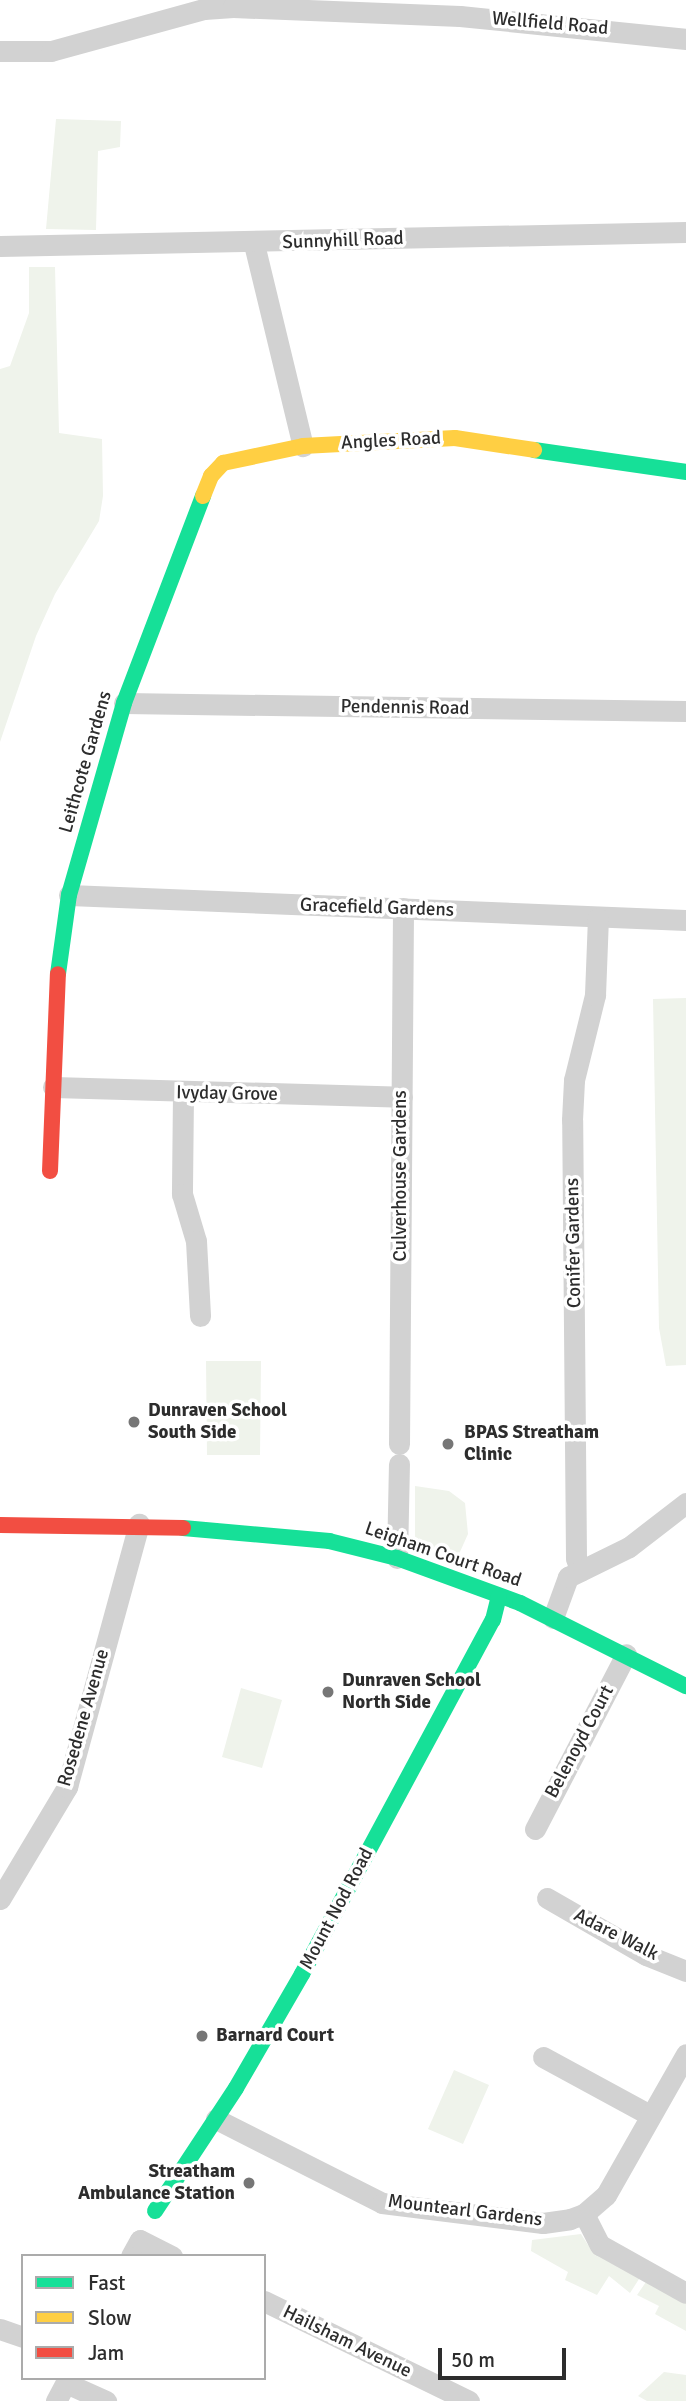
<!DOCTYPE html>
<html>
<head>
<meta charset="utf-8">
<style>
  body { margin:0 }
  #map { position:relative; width:686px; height:2401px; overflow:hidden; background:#fff; font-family:Signika,sans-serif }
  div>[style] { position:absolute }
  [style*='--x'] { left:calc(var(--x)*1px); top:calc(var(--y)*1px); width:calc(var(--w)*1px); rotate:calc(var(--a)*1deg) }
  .green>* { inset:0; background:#eff3eb }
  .street>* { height:21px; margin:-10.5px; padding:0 10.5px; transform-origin:10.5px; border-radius:10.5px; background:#d2d2d2 }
  .fast>* { height:16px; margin:-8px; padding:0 8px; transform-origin:8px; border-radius:8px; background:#16e098 }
  .slow>* { height:16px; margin:-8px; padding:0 8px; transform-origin:8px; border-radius:8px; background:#ffcf43 }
  .jam>* { height:16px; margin:-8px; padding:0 8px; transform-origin:8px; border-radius:8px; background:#f24e42 }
  .dots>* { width:19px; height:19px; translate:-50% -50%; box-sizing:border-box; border:4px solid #fff; border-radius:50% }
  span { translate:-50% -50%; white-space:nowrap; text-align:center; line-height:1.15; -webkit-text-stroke:7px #fff; paint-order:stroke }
  .street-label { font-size:19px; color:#2d2d2d }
  .poi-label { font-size:19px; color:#2d2d2d; font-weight:700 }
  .left { translate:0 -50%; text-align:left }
  .right { translate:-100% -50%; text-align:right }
  .legend { position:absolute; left:21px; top:2254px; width:245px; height:126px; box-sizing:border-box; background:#fff; border:2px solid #ababab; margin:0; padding:9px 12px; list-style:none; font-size:21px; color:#2d2d2d }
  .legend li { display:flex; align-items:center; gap:14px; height:35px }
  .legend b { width:35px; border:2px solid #ababab }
  .scale { position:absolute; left:438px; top:2348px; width:128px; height:32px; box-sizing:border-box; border:4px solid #2d2d2d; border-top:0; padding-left:9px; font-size:21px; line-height:24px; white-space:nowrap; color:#2d2d2d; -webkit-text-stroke:5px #fff; paint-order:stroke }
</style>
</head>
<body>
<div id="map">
  <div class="green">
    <div style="clip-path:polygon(56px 119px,121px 121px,120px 147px,98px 151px,96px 230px,46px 229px)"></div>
    <div style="clip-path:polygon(29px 267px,55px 267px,59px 433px,102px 439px,103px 496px,99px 521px,55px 594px,36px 636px,0 742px,0 369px,10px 366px,29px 313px)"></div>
    <div style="clip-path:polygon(686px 998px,686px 1365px,666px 1366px,659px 1328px,653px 999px)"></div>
    <div style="clip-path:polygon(206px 1361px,261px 1361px,260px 1455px,207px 1455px)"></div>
    <div style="clip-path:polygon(415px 1486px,449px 1491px,465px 1503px,468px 1534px,455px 1563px,415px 1547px)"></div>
    <div style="clip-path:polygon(241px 1688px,282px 1700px,262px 1768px,222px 1757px)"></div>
    <div style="clip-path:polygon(454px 2070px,489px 2085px,463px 2144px,428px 2129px)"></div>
    <div style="clip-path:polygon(581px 2234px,588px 2245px,641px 2276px,630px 2293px,609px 2276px,597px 2295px,565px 2280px,568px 2272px,531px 2251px,532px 2240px)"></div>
    <div style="clip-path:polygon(648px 2279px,686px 2298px,686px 2331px,655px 2314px,659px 2306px,637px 2295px)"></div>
    <div style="clip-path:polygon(664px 2372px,686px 2375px,686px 2401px,647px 2401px,638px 2396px)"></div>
  </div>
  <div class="street">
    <div style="--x:0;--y:51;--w:51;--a:0"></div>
    <div style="--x:51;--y:51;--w:159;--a:-15.4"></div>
    <div style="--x:204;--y:9;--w:29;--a:-4"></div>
    <div style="--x:233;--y:7;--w:227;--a:2.3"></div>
    <div style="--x:460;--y:16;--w:227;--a:5.8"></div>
    <div style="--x:254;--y:244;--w:208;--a:76.4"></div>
    <div style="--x:0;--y:246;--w:686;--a:-1.17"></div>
    <div style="--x:124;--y:703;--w:562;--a:0.82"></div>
    <div style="--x:69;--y:895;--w:618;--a:2.32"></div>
    <div style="--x:53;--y:1087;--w:349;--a:1.6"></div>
    <div style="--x:183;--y:1093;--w:101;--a:90.6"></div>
    <div style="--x:182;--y:1194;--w:49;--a:73.4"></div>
    <div style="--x:196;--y:1241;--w:75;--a:86.9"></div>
    <div style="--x:399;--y:1444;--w:536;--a:-89.57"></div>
    <div style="--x:397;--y:1558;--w:94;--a:-88.8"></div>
    <div style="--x:580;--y:1571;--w:14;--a:-107"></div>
    <div style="--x:576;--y:1558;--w:438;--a:-90.5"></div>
    <div style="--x:572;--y:1120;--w:40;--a:-87.1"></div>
    <div style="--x:574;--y:1080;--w:88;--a:-76.1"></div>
    <div style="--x:595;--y:995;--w:77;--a:-87.8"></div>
    <div style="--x:553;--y:1618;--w:44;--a:-69.9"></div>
    <div style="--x:568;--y:1577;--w:68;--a:-26.2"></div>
    <div style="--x:629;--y:1547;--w:72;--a:-37.7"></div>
    <div style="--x:535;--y:1829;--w:197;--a:-62.5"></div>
    <div style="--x:547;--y:1898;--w:114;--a:29.9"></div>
    <div style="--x:646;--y:1955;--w:43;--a:21.8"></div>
    <div style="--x:0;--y:1899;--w:131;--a:-59.1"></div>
    <div style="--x:67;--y:1787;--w:273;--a:-74.7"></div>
    <div style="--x:543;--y:2057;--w:122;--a:28.5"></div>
    <div style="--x:216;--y:2119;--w:186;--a:26.8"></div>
    <div style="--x:382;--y:2203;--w:162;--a:7.1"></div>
    <div style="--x:543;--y:2223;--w:27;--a:-8"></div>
    <div style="--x:570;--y:2219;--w:15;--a:-20"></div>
    <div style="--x:584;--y:2214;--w:29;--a:-41"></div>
    <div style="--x:606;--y:2195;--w:162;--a:-60.4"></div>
    <div style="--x:584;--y:2214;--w:35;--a:63"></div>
    <div style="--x:600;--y:2245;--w:98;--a:29.2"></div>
    <div style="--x:131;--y:2256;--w:18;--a:-61"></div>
    <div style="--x:140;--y:2240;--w:36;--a:27"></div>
    <div style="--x:264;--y:2301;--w:228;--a:26"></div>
    <div style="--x:0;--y:2329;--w:24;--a:19"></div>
    <div style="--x:66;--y:2383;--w:44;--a:24.2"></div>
    <div style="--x:56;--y:2401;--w:26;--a:-62"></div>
  </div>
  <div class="fast">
    <div style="--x:534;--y:450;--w:154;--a:8.2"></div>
    <div style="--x:58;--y:974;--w:80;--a:-82.1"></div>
    <div style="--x:69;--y:895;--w:200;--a:-74"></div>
    <div style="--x:124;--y:703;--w:222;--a:-69.1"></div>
    <div style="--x:183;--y:1528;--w:147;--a:5.1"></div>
    <div style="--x:329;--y:1541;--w:70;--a:14"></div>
    <div style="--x:397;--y:1558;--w:131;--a:20.1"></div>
    <div style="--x:520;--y:1603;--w:186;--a:26.6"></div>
    <div style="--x:155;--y:2211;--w:147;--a:-56.6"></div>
    <div style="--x:236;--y:2088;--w:132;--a:-59.9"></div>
    <div style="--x:302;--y:1974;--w:402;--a:-61.7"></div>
    <div style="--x:493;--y:1620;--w:25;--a:-76"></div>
  </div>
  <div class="slow">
    <div style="--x:203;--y:496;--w:22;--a:-68"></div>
    <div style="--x:211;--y:476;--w:18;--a:-47"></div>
    <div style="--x:223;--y:463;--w:82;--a:-12"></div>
    <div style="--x:303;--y:446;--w:152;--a:-3"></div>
    <div style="--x:455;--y:438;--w:80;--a:8.6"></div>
  </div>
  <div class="jam">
    <div style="--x:50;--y:1171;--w:197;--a:-87.7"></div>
    <div style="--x:0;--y:1525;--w:183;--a:0.9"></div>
  </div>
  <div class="dots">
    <div style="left:134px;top:1422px;background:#767676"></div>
    <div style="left:448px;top:1444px;background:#767676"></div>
    <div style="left:328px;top:1692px;background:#767676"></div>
    <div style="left:202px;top:2036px;background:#767676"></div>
    <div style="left:249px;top:2183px;background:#767676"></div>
  </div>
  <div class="street-label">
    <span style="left:550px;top:24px;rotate:5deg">Wellfield Road</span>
    <span style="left:343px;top:241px;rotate:-2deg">Sunnyhill Road</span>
    <span style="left:391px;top:441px;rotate:-3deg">Angles Road</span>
    <span style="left:405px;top:708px;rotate:1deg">Pendennis Road</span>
    <span style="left:86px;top:762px;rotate:-74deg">Leithcote Gardens</span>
    <span style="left:377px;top:908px;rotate:2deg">Gracefield Gardens</span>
    <span style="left:227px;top:1094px;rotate:1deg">Ivyday Grove</span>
    <span style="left:401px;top:1176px;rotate:-90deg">Culverhouse Gardens</span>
    <span style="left:574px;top:1243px;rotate:-91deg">Conifer Gardens</span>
    <span style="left:443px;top:1555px;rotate:19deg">Leigham Court Road</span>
    <span style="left:84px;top:1718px;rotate:-74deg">Rosedene Avenue</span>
    <span style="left:580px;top:1742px;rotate:-62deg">Belenoyd Court</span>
    <span style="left:337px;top:1909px;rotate:-62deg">Mount Nod Road</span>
    <span style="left:616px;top:1935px;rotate:27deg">Adare Walk</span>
    <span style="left:465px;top:2211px;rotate:7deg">Mountearl Gardens</span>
    <span style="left:347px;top:2342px;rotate:26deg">Hailsham Avenue</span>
  </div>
  <div class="poi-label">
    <span class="left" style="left:148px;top:1422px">Dunraven School<br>South Side</span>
    <span class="left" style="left:464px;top:1444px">BPAS Streatham<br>Clinic</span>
    <span class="left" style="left:342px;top:1692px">Dunraven School<br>North Side</span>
    <span class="left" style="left:216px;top:2036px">Barnard Court</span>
    <span class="right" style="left:235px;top:2183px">Streatham<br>Ambulance Station</span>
  </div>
  <ul class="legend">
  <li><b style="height:9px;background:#16e098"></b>Fast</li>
  <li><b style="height:9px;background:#ffcf43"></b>Slow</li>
  <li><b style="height:9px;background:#f24e42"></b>Jam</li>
  </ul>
  <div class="scale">50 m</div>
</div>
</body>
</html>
